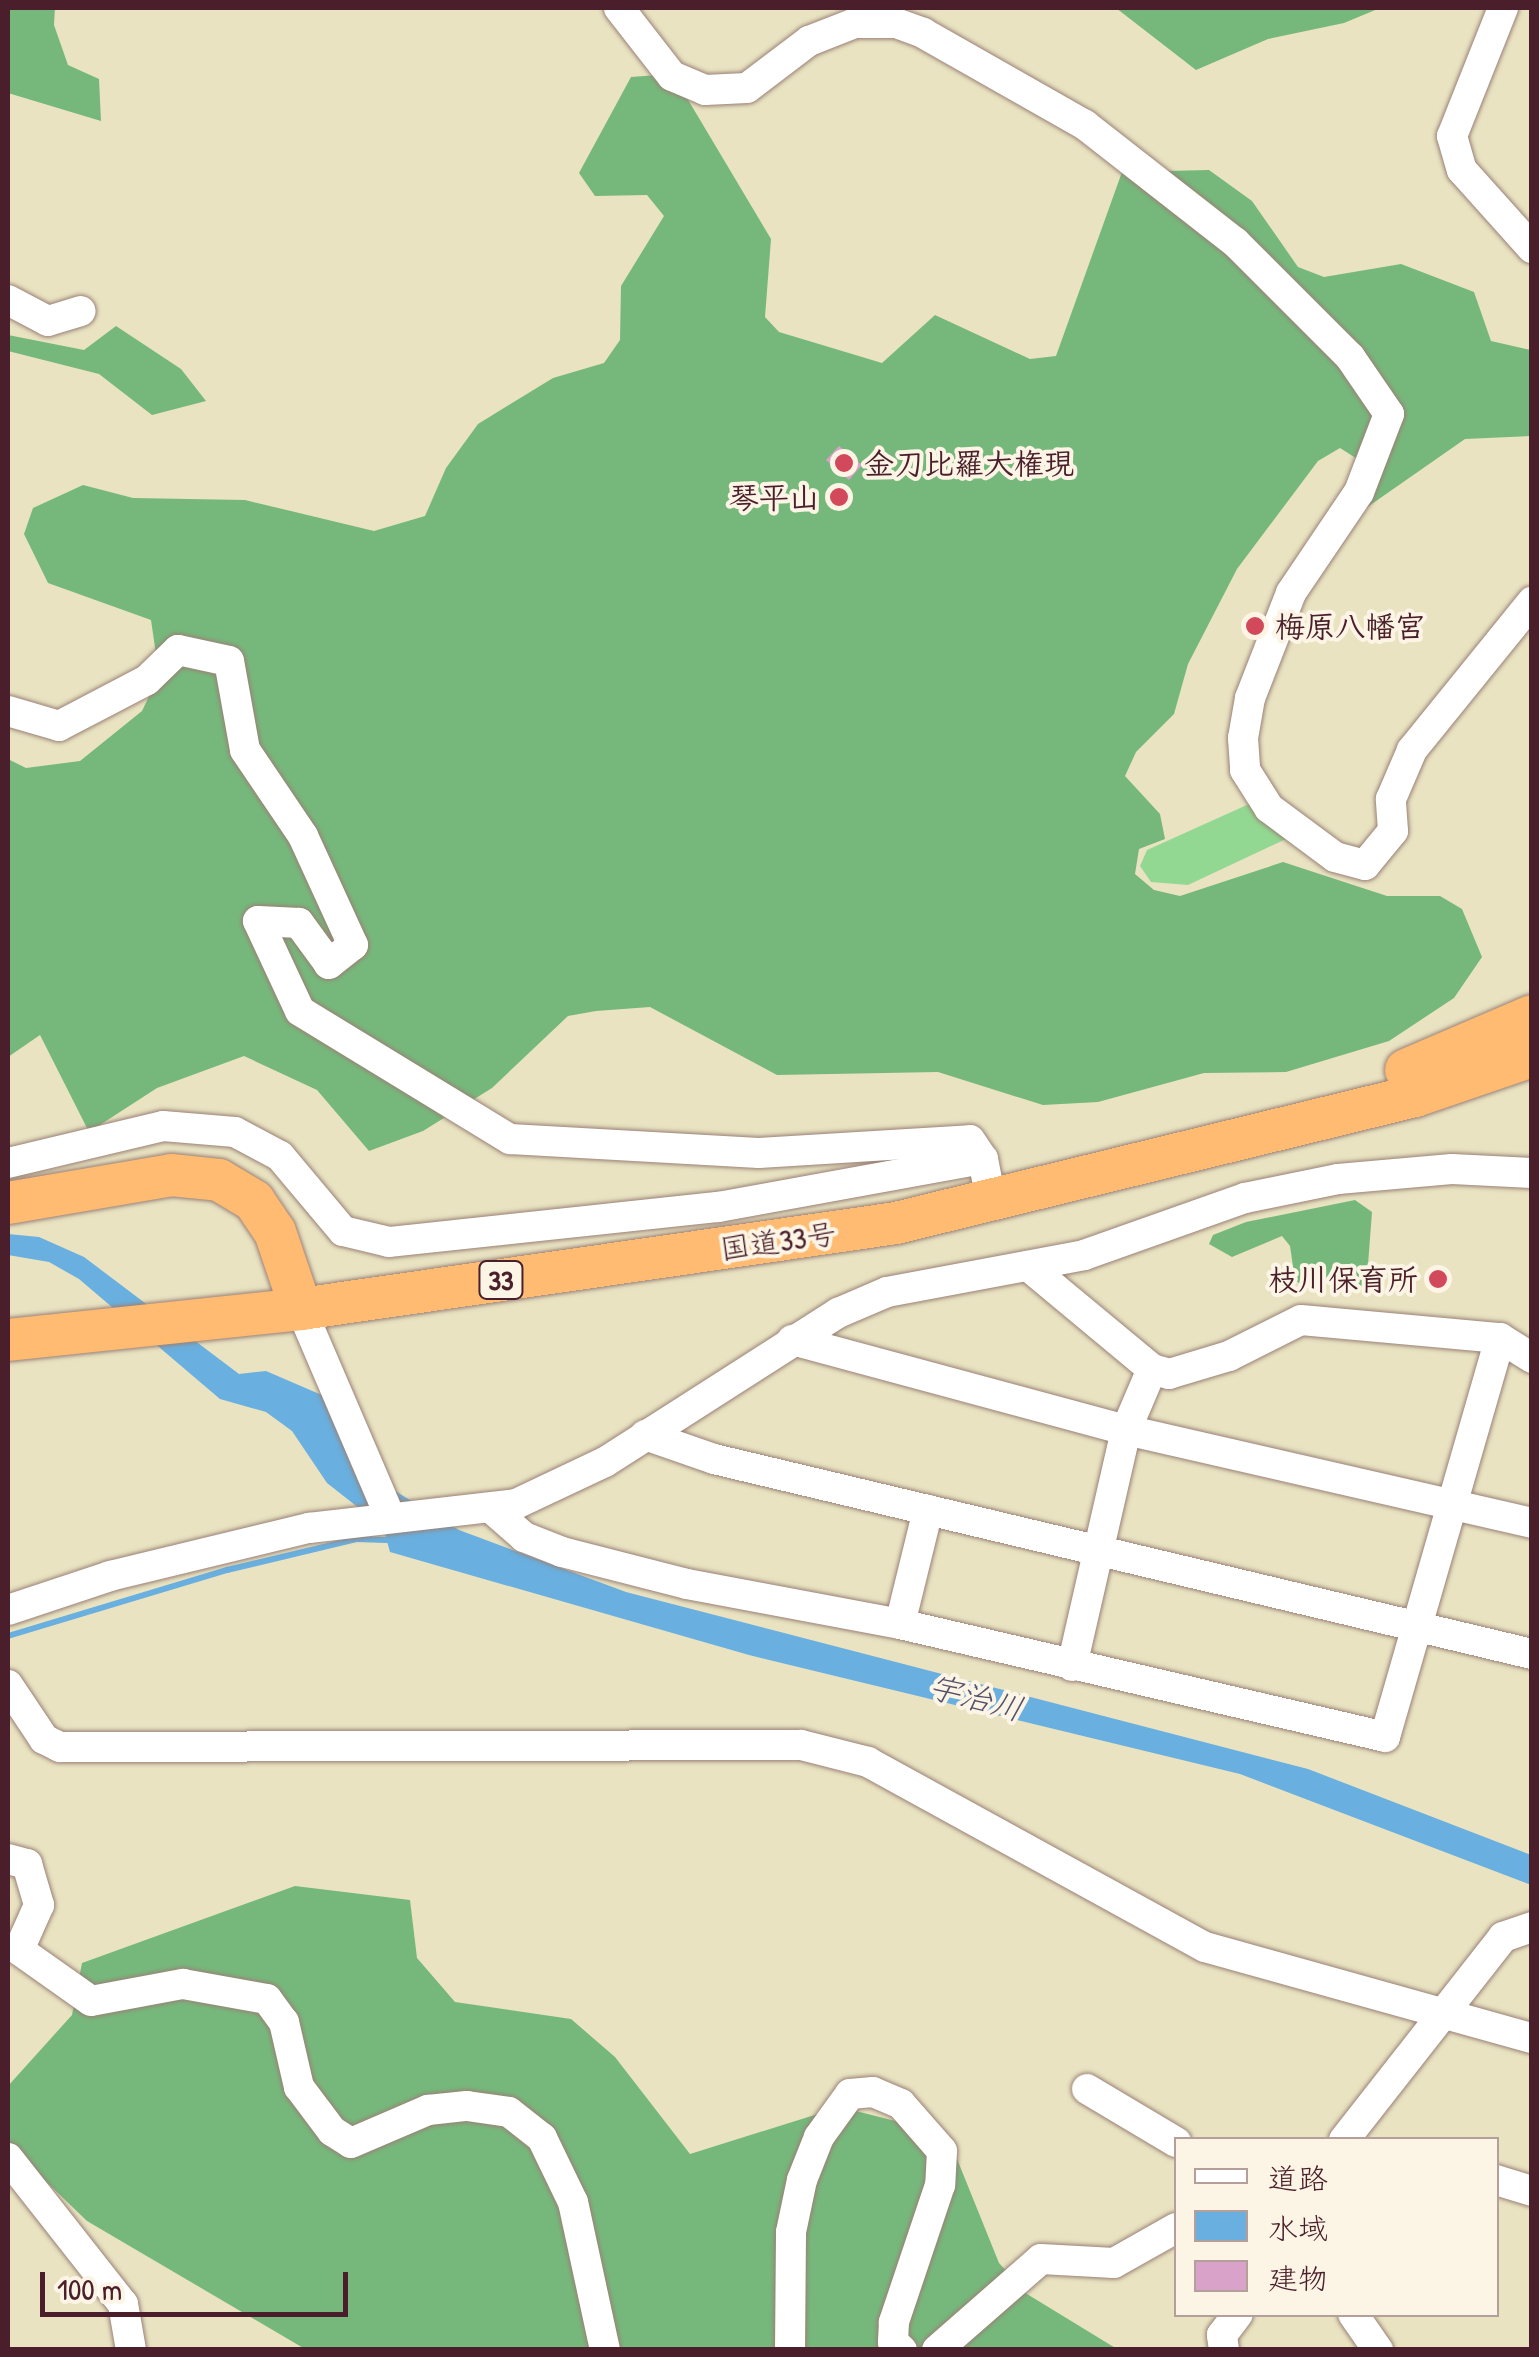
<!DOCTYPE html>
<html>
<head>
<meta charset="utf-8">
<style>
  body { margin:0 }
  #map { position:relative; width:1539px; height:2357px; overflow:hidden; background:#e9e3c2; font-family:"Patrick Hand","Klee One",sans-serif }
  div>[style] { position:absolute }
  [style*='--x'] { left:calc(var(--x)*1px); top:calc(var(--y)*1px); width:calc(var(--w)*1px); rotate:calc(var(--a)*1deg) }
  .green>* { inset:0; background:#93d892 }
  .forest>* { inset:0; background:#76b87c }
  .water>* { inset:0; background:#69afdf }
  .stream>* { height:6px; margin:-3px; padding:0 3px; transform-origin:3px; border-radius:3px; background:#69afdf }
  .building>* { inset:0; background:#d9a2c8 }
  .roads { filter:drop-shadow(0 0 2px #9a8176) drop-shadow(0 0 2px #9a8176) }
  .minor>* { height:30px; margin:-15px; padding:0 15px; transform-origin:15px; border-radius:15px; background:#fff }
  .highway>* { height:42px; margin:-21px; padding:0 21px; transform-origin:21px; border-radius:21px; background:#ffbb71 }
  .dots>* { width:28px; height:28px; translate:-50% -50%; box-sizing:border-box; border:5px solid #fcf5e5; border-radius:50% }
  span { translate:-50% -50%; white-space:nowrap; text-align:center; line-height:1.15; -webkit-text-stroke:8px #fcf5e5; paint-order:stroke }
  .shield-label span { padding:2px 8px; background:#fcf5e5; border:2px solid; border-radius:8px; -webkit-text-stroke-width:0 }
  .shield-label { font-size:28px; color:#4a1f2b; font-weight:700 }
  .poi-label { font-size:30px; color:#4a1f2b; font-weight:700 }
  .left { translate:0 -50%; text-align:left }
  .right { translate:-100% -50%; text-align:right }
  .street-label { font-size:30px; color:#4a1f2b }
  .water-label { font-size:32px; color:#55516a; font-style:italic }
  .frame { position:absolute; inset:0; border:10px solid #4a1f2b; pointer-events:none }
  .legend { position:absolute; left:1174px; top:2137px; width:325px; height:180px; box-sizing:border-box; background:#fcf5e5; border:2px solid #b59f9b; margin:0; padding:12px 18px; list-style:none; font-size:30px; color:#4a1f2b }
  .legend li { display:flex; align-items:center; gap:20px; height:50px }
  .legend b { width:50px; border:2px solid #b59f9b }
  .scale { position:absolute; left:40px; top:2272px; width:308px; height:45px; box-sizing:border-box; border:5px solid #4a1f2b; border-top:0; padding-left:12px; font-size:30px; line-height:35px; white-space:nowrap; color:#4a1f2b; -webkit-text-stroke:8px #fcf5e5; paint-order:stroke }
</style>
</head>
<body>
<div id="map">
  <div class="green">
    <div style="clip-path:polygon(1249px 804px,1286px 839px,1188px 885px,1151px 882px,1140px 866px,1147px 850px)"></div>
  </div>
  <div class="forest">
    <div style="clip-path:polygon(8px 8px,55px 8px,54px 25px,68px 65px,99px 79px,101px 121px,8px 93px)"></div>
    <div style="clip-path:polygon(1116px 8px,1380px 8px,1344px 23px,1268px 39px,1196px 70px)"></div>
    <div style="clip-path:polygon(658px 75px,684px 93px,771px 239px,765px 317px,779px 332px,882px 363px,935px 315px,1030px 359px,1056px 356px,1122px 172px,1209px 170px,1252px 201px,1298px 267px,1324px 277px,1401px 264px,1474px 292px,1491px 341px,1531px 350px,1531px 436px,1465px 439px,1356px 515px,1362px 462px,1340px 448px,1318px 461px,1237px 569px,1188px 664px,1174px 714px,1136px 752px,1125px 776px,1160px 814px,1165px 839px,1139px 849px,1135px 874px,1154px 890px,1180px 896px,1283px 862px,1387px 896px,1440px 896px,1462px 909px,1482px 957px,1454px 998px,1389px 1041px,1286px 1072px,1204px 1073px,1098px 1102px,1043px 1105px,938px 1072px,777px 1075px,650px 1007px,596px 1011px,568px 1016px,492px 1088px,423px 1131px,369px 1151px,317px 1090px,244px 1056px,157px 1088px,89px 1132px,40px 1035px,8px 1057px,8px 759px,26px 768px,80px 761px,142px 711px,159px 675px,151px 620px,48px 583px,24px 534px,33px 508px,83px 485px,133px 498px,245px 500px,374px 531px,425px 516px,446px 468px,478px 424px,553px 378px,604px 363px,620px 340px,621px 286px,664px 216px,647px 195px,595px 196px,579px 173px,631px 77px)"></div>
    <div style="clip-path:polygon(116px 326px,181px 369px,206px 401px,152px 415px,99px 374px,8px 351px,8px 335px,84px 350px)"></div>
    <div style="clip-path:polygon(1355px 1200px,1372px 1212px,1367px 1278px,1360px 1288px,1333px 1282px,1307px 1289px,1295px 1280px,1290px 1246px,1282px 1236px,1232px 1257px,1209px 1244px,1213px 1235px,1246px 1222px)"></div>
    <div style="clip-path:polygon(295px 1886px,410px 1900px,417px 1958px,455px 2002px,571px 2019px,615px 2057px,690px 2154px,840px 2107px,919px 2127px,953px 2149px,999px 2263px,1027px 2294px,1117px 2349px,305px 2349px,87px 2221px,8px 2145px,8px 2086px,72px 2015px,82px 1963px)"></div>
  </div>
  <div class="water">
    <div style="clip-path:polygon(8px 1234px,39px 1237px,84px 1257px,239px 1374px,266px 1371px,331px 1399px,356px 1467px,459px 1530px,626px 1592px,1308px 1769px,1531px 1855px,1531px 1885px,1240px 1774px,749px 1655px,390px 1552px,383px 1527px,327px 1483px,292px 1431px,266px 1412px,220px 1399px,79px 1279px,49px 1262px,8px 1255px)"></div>
  </div>
  <div class="stream">
    <div style="--x:8;--y:1636;--w:229;--a:-16.8"></div>
    <div style="--x:227;--y:1570;--w:134;--a:-13.4"></div>
    <div style="--x:357;--y:1539;--w:36;--a:2"></div>
  </div>
  <div class="building">
    <div style="clip-path:polygon(839px 446px,862px 465px,849px 480px,826px 460px)"></div>
  </div>
  <div class="roads">
    <div class="minor">
      <div style="--x:619;--y:8;--w:86;--a:52.1"></div>
      <div style="--x:672;--y:76;--w:36;--a:23"></div>
      <div style="--x:705;--y:90;--w:42;--a:-2.7"></div>
      <div style="--x:747;--y:88;--w:78;--a:-37.2"></div>
      <div style="--x:809;--y:41;--w:49;--a:-21.4"></div>
      <div style="--x:855;--y:23;--w:41;--a:0"></div>
      <div style="--x:896;--y:23;--w:29;--a:20"></div>
      <div style="--x:923;--y:33;--w:186;--a:29.6"></div>
      <div style="--x:1085;--y:125;--w:190;--a:38"></div>
      <div style="--x:1235;--y:242;--w:163;--a:45"></div>
      <div style="--x:1350;--y:357;--w:69;--a:55.6"></div>
      <div style="--x:1389;--y:414;--w:84;--a:111"></div>
      <div style="--x:1359;--y:492;--w:122;--a:124"></div>
      <div style="--x:1291;--y:593;--w:113;--a:111.3"></div>
      <div style="--x:1250;--y:698;--w:41;--a:99.9"></div>
      <div style="--x:1243;--y:738;--w:32;--a:86"></div>
      <div style="--x:1245;--y:770;--w:45;--a:57.7"></div>
      <div style="--x:1269;--y:808;--w:82;--a:36.6"></div>
      <div style="--x:1335;--y:857;--w:31;--a:15"></div>
      <div style="--x:1365;--y:865;--w:44;--a:-50.5"></div>
      <div style="--x:1393;--y:831;--w:32;--a:-94"></div>
      <div style="--x:1391;--y:799;--w:53;--a:-66.8"></div>
      <div style="--x:1412;--y:750;--w:191;--a:-51"></div>
      <div style="--x:1503;--y:8;--w:138;--a:111.7"></div>
      <div style="--x:1452;--y:136;--w:35;--a:74"></div>
      <div style="--x:1462;--y:170;--w:105;--a:48.1"></div>
      <div style="--x:8;--y:300;--w:45;--a:27.7"></div>
      <div style="--x:48;--y:321;--w:34;--a:-17"></div>
      <div style="--x:8;--y:711;--w:53;--a:16.4"></div>
      <div style="--x:59;--y:726;--w:99;--a:-27.6"></div>
      <div style="--x:147;--y:680;--w:43;--a:-44.1"></div>
      <div style="--x:178;--y:650;--w:52;--a:12.2"></div>
      <div style="--x:229;--y:661;--w:90;--a:79.8"></div>
      <div style="--x:245;--y:750;--w:104;--a:56"></div>
      <div style="--x:303;--y:836;--w:120;--a:65.4"></div>
      <div style="--x:353;--y:945;--w:31;--a:142"></div>
      <div style="--x:329;--y:964;--w:51;--a:-126.2"></div>
      <div style="--x:299;--y:923;--w:41;--a:-177.2"></div>
      <div style="--x:258;--y:921;--w:99;--a:65"></div>
      <div style="--x:300;--y:1011;--w:246;--a:31.4"></div>
      <div style="--x:510;--y:1139;--w:249;--a:3.2"></div>
      <div style="--x:759;--y:1153;--w:211;--a:-3.5"></div>
      <div style="--x:970;--y:1140;--w:23;--a:56"></div>
      <div style="--x:983;--y:1159;--w:42;--a:79"></div>
      <div style="--x:8;--y:1163;--w:159;--a:-13.4"></div>
      <div style="--x:163;--y:1126;--w:72;--a:4.8"></div>
      <div style="--x:235;--y:1132;--w:51;--a:28.1"></div>
      <div style="--x:280;--y:1156;--w:98;--a:50"></div>
      <div style="--x:343;--y:1231;--w:47;--a:13.4"></div>
      <div style="--x:389;--y:1242;--w:331;--a:-6.1"></div>
      <div style="--x:718;--y:1207;--w:269;--a:-10.3"></div>
      <div style="--x:1028;--y:1266;--w:161;--a:39.7"></div>
      <div style="--x:1152;--y:1369;--w:18;--a:16"></div>
      <div style="--x:1169;--y:1374;--w:63;--a:-16.7"></div>
      <div style="--x:1229;--y:1356;--w:80;--a:-26.6"></div>
      <div style="--x:1301;--y:1320;--w:200;--a:5.2"></div>
      <div style="--x:1500;--y:1338;--w:38;--a:32"></div>
      <div style="--x:301;--y:1309;--w:223;--a:66.8"></div>
      <div style="--x:792;--y:1340;--w:346;--a:15.1"></div>
      <div style="--x:1126;--y:1430;--w:417;--a:12.9"></div>
      <div style="--x:645;--y:1435;--w:73;--a:19.2"></div>
      <div style="--x:714;--y:1459;--w:841;--a:13.41"></div>
      <div style="--x:492;--y:1509;--w:43;--a:41.2"></div>
      <div style="--x:524;--y:1537;--w:41;--a:21.5"></div>
      <div style="--x:562;--y:1552;--w:129;--a:14.4"></div>
      <div style="--x:687;--y:1584;--w:217;--a:10.6"></div>
      <div style="--x:928;--y:1510;--w:117;--a:103.8"></div>
      <div style="--x:900;--y:1624;--w:498;--a:13.1"></div>
      <div style="--x:1385;--y:1737;--w:415;--a:-73.9"></div>
      <div style="--x:8;--y:1610;--w:108;--a:-18.4"></div>
      <div style="--x:110;--y:1576;--w:205;--a:-13.6"></div>
      <div style="--x:309;--y:1528;--w:208;--a:-6.6"></div>
      <div style="--x:516;--y:1504;--w:98;--a:-25.3"></div>
      <div style="--x:605;--y:1462;--w:277;--a:-32.6"></div>
      <div style="--x:838;--y:1313;--w:53;--a:-23.2"></div>
      <div style="--x:887;--y:1292;--w:200;--a:-10.6"></div>
      <div style="--x:1084;--y:1255;--w:171;--a:-19.5"></div>
      <div style="--x:1245;--y:1198;--w:95;--a:-11.5"></div>
      <div style="--x:1338;--y:1179;--w:114;--a:-5"></div>
      <div style="--x:1452;--y:1169;--w:80;--a:2.9"></div>
      <div style="--x:1072;--y:1666;--w:242;--a:-77.1"></div>
      <div style="--x:1126;--y:1430;--w:66;--a:-66.9"></div>
      <div style="--x:8;--y:1685;--w:65;--a:56.3"></div>
      <div style="--x:44;--y:1739;--w:18;--a:27"></div>
      <div style="--x:60;--y:1747;--w:741;--a:-0.15"></div>
      <div style="--x:801;--y:1745;--w:69;--a:14.2"></div>
      <div style="--x:868;--y:1762;--w:384;--a:28.8"></div>
      <div style="--x:1205;--y:1947;--w:339;--a:15.6"></div>
      <div style="--x:8;--y:1859;--w:20;--a:15"></div>
      <div style="--x:27;--y:1864;--w:43;--a:73.7"></div>
      <div style="--x:39;--y:1905;--w:49;--a:114"></div>
      <div style="--x:19;--y:1950;--w:88;--a:35.3"></div>
      <div style="--x:91;--y:2001;--w:94;--a:-10.5"></div>
      <div style="--x:183;--y:1984;--w:85;--a:10.1"></div>
      <div style="--x:267;--y:1999;--w:29;--a:54"></div>
      <div style="--x:284;--y:2022;--w:67;--a:77"></div>
      <div style="--x:299;--y:2087;--w:55;--a:53.1"></div>
      <div style="--x:332;--y:2131;--w:22;--a:32"></div>
      <div style="--x:351;--y:2143;--w:84;--a:-23.2"></div>
      <div style="--x:428;--y:2110;--w:39;--a:-6"></div>
      <div style="--x:467;--y:2106;--w:42;--a:8.1"></div>
      <div style="--x:509;--y:2112;--w:42;--a:38.2"></div>
      <div style="--x:542;--y:2138;--w:71;--a:64.2"></div>
      <div style="--x:573;--y:2202;--w:151;--a:77.8"></div>
      <div style="--x:1087;--y:2089;--w:104;--a:30.8"></div>
      <div style="--x:1344;--y:2140;--w:258;--a:-51.9"></div>
      <div style="--x:1503;--y:1937;--w:31;--a:-19"></div>
      <div style="--x:8;--y:2158;--w:186;--a:51.8"></div>
      <div style="--x:123;--y:2304;--w:47;--a:80.1"></div>
      <div style="--x:1496;--y:2180;--w:38;--a:17"></div>
      <div style="--x:1353;--y:2314;--w:44;--a:55.2"></div>
      <div style="--x:790;--y:2350;--w:118;--a:-89.5"></div>
      <div style="--x:791;--y:2232;--w:53;--a:-78.1"></div>
      <div style="--x:802;--y:2180;--w:46;--a:-68.4"></div>
      <div style="--x:819;--y:2137;--w:53;--a:-54.2"></div>
      <div style="--x:850;--y:2094;--w:23;--a:-5"></div>
      <div style="--x:873;--y:2092;--w:30;--a:23"></div>
      <div style="--x:901;--y:2104;--w:62;--a:48.9"></div>
      <div style="--x:942;--y:2151;--w:34;--a:93"></div>
      <div style="--x:940;--y:2185;--w:145;--a:108.6"></div>
      <div style="--x:894;--y:2322;--w:20;--a:93"></div>
      <div style="--x:893;--y:2342;--w:12;--a:42"></div>
      <div style="--x:937;--y:2350;--w:138;--a:-41.2"></div>
      <div style="--x:1041;--y:2259;--w:73;--a:3.1"></div>
      <div style="--x:1114;--y:2263;--w:71;--a:-29.4"></div>
      <div style="--x:1224;--y:2350;--w:15;--a:-98"></div>
      <div style="--x:1222;--y:2335;--w:26;--a:-53"></div>
    </div>
    <div class="highway">
      <div style="--x:1406;--y:1070;--w:137;--a:-23.2"></div>
      <div style="--x:8;--y:1203;--w:165;--a:-9.7"></div>
      <div style="--x:171;--y:1175;--w:48;--a:5.9"></div>
      <div style="--x:219;--y:1180;--w:41;--a:31"></div>
      <div style="--x:254;--y:1201;--w:37;--a:56"></div>
      <div style="--x:275;--y:1232;--w:81;--a:71.3"></div>
      <div style="--x:8;--y:1340;--w:295;--a:-6"></div>
      <div style="--x:301;--y:1309;--w:601;--a:-8.22"></div>
      <div style="--x:896;--y:1223;--w:534;--a:-13.75"></div>
      <div style="--x:1415;--y:1096;--w:124;--a:-18.9"></div>
    </div>
  </div>
  <div class="dots">
    <div style="left:844px;top:463px;background:#d1495b"></div>
    <div style="left:839px;top:497px;background:#d1495b"></div>
    <div style="left:1255px;top:626px;background:#d1495b"></div>
    <div style="left:1438px;top:1279px;background:#d1495b"></div>
  </div>
  <div class="shield-label">
    <span style="left:501px;top:1280px">33</span>
  </div>
  <div class="poi-label">
    <span class="left" style="left:864px;top:463px">金刀比羅大権現</span>
    <span class="right" style="left:819px;top:497px">琴平山</span>
    <span class="left" style="left:1275px;top:626px">梅原八幡宮</span>
    <span class="right" style="left:1418px;top:1279px">枝川保育所</span>
  </div>
  <div class="street-label">
    <span style="left:778px;top:1241px;rotate:-8deg">国道33号</span>
  </div>
  <div class="water-label">
    <span style="left:976px;top:1698px;rotate:15deg">宇治川</span>
  </div>
  <div class="frame"></div>
  <ul class="legend">
  <li><b style="height:12px;background:#fff"></b>道路</li>
  <li><b style="height:28px;background:#69afdf"></b>水域</li>
  <li><b style="height:28px;background:#d9a2c8"></b>建物</li>
  </ul>
  <div class="scale">100 m</div>
</div>
</body>
</html>
